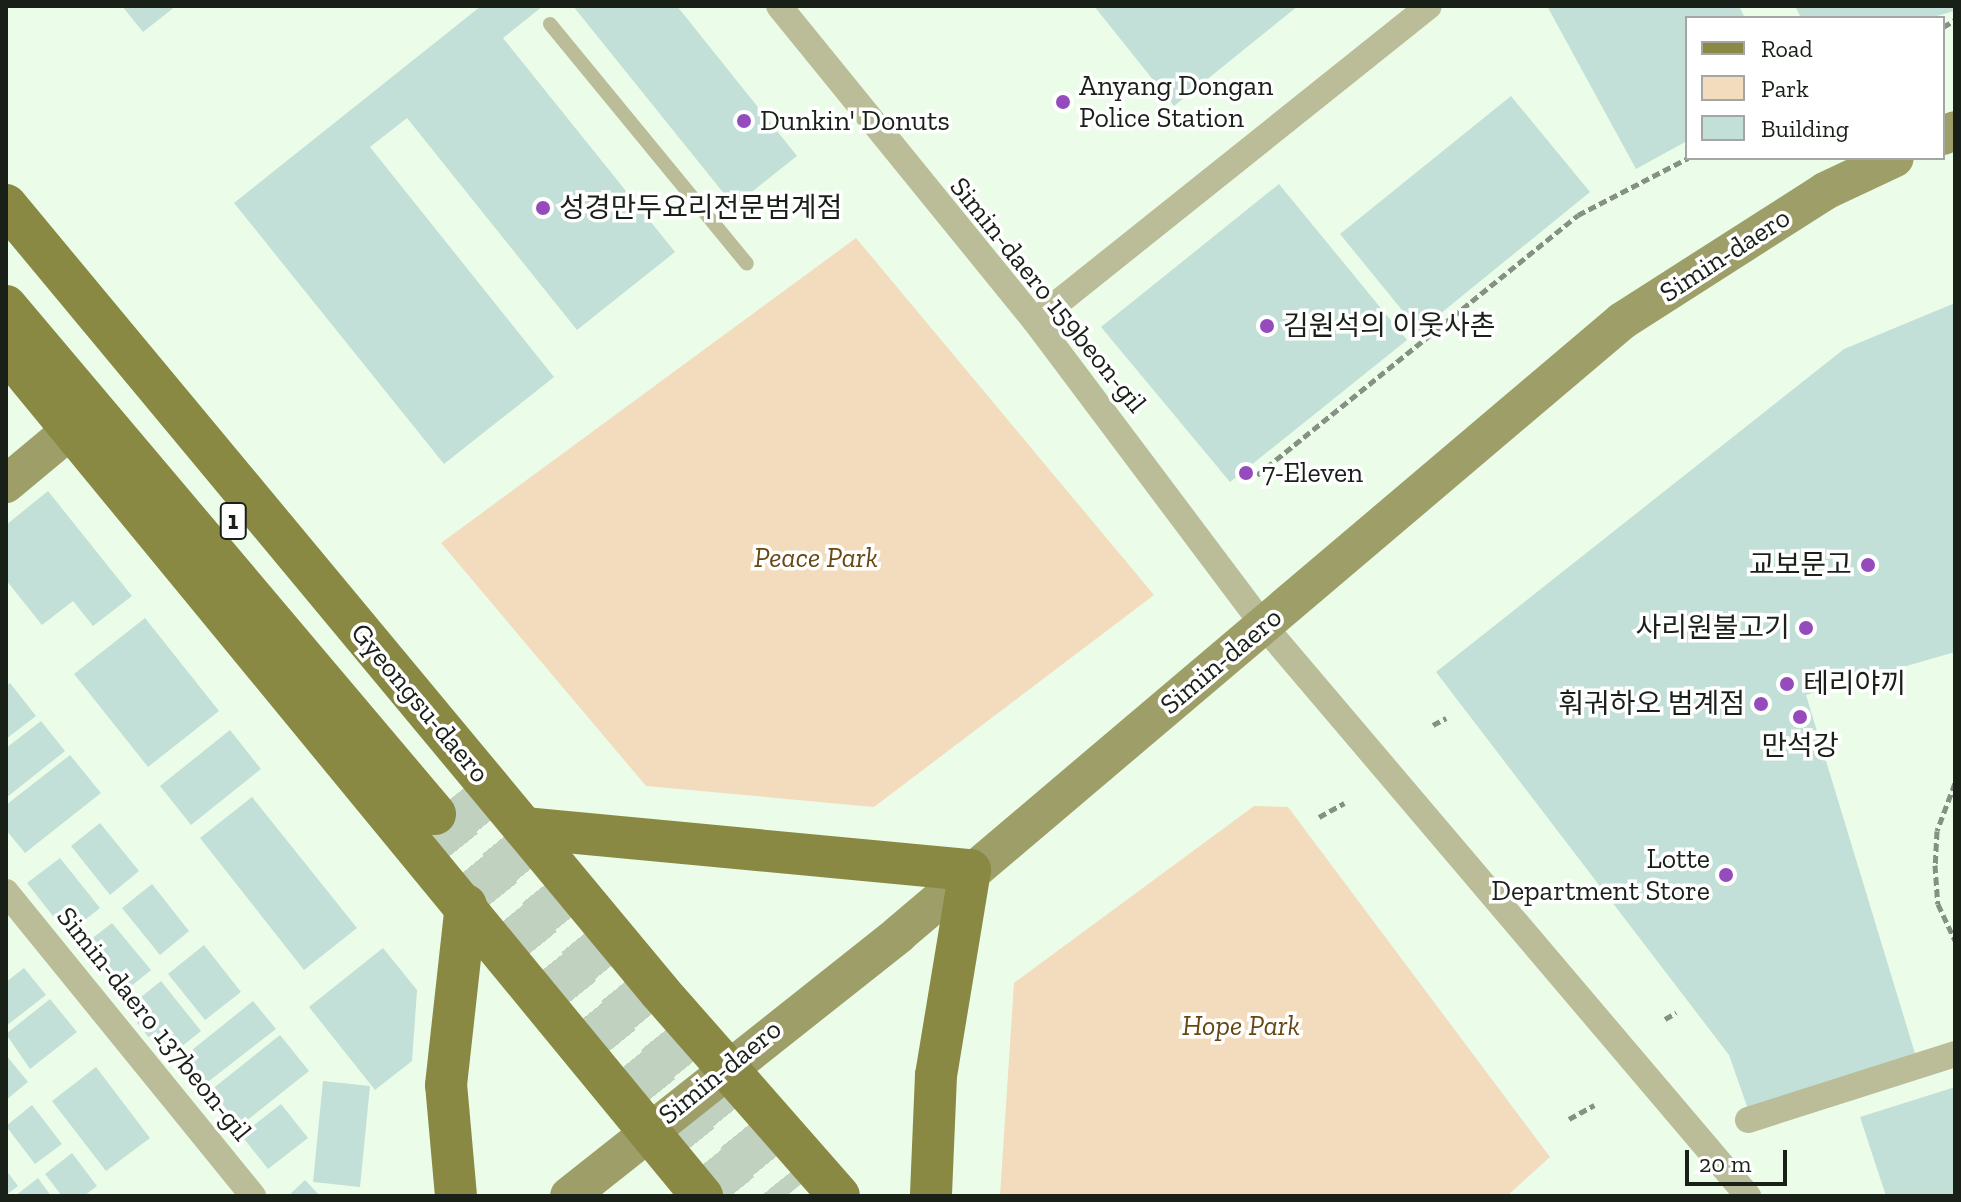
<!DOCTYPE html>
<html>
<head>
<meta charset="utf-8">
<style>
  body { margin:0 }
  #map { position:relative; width:1961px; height:1202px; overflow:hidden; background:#ebfde9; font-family:"Zilla Slab","Noto Sans KR",serif }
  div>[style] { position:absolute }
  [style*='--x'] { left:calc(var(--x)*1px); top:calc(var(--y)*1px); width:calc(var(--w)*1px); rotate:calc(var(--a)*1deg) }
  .green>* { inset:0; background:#f3dcbd }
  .building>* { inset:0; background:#c2e0d7 }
  .primary-tunnel>* { height:42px; margin-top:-21px; transform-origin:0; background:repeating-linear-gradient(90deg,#c1d1bf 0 42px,transparent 0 63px) }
  .path>* { height:5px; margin-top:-2.5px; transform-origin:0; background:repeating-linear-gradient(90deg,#859283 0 8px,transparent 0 12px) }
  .lane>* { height:14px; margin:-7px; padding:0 7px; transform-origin:7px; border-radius:7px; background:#bbbc98 }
  .street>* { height:26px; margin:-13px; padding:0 13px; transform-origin:13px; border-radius:13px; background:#bbbc98 }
  .secondary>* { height:38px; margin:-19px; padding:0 19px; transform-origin:19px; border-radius:19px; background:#9e9f68 }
  .primary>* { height:42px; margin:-21px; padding:0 21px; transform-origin:21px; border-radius:21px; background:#898943 }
  .dots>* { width:22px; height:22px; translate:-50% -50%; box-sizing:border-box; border:4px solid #fff; border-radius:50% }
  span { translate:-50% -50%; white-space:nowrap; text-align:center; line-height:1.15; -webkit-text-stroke:7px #fff; paint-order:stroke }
  .shield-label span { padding:2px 6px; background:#fff; border:2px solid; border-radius:6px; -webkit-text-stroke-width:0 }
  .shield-label { font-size:26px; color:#192018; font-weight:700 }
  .poi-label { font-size:28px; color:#192018 }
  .left { translate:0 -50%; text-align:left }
  .right { translate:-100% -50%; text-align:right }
  .street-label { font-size:28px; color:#192018 }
  .park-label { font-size:28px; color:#674712; font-style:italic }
  .frame { position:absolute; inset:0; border:8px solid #192018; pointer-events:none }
  .legend { position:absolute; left:1685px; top:16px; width:260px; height:144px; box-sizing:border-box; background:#fff; border:2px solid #a3a6a3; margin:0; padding:10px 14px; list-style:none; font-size:24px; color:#192018 }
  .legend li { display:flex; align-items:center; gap:16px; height:40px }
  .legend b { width:40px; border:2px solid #a3a6a3 }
  .scale { position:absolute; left:1685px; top:1150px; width:102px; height:36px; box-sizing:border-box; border:4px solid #192018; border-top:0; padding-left:10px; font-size:24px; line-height:28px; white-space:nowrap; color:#192018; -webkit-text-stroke:6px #fff; paint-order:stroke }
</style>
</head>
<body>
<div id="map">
  <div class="green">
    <div style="clip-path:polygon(856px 238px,1154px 595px,874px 807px,646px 786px,441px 543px)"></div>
    <div style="clip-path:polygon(1254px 806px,1288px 807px,1550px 1157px,1507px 1196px,1000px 1196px,1014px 983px)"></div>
  </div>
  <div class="building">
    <div style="clip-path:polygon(122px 6px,176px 6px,143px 32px)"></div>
    <div style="clip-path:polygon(481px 6px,543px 6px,503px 38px,675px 252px,577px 330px,407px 118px,370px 147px,554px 377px,444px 464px,234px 203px)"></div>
    <div style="clip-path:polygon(573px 6px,677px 6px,797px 156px,734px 206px)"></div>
    <div style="clip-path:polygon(1094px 6px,1298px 6px,1174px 106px)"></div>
    <div style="clip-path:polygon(1547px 6px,1739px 6px,1745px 18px,1687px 18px,1687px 141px,1636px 169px)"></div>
    <div style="clip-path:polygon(1795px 6px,1952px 6px,1954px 11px,1930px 18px,1801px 18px)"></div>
    <div style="clip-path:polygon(1511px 96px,1590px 192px,1419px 331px,1340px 234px)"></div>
    <div style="clip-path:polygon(1279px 184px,1407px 340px,1230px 482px,1101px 327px)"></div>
    <div style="clip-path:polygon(1955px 303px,1955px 652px,1806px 695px,1917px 1060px,1750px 1115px,1729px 1055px,1436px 672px,1844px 349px)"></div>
    <div style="clip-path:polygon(48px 491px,132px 596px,93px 626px,73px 601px,42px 625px,6px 580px,6px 525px)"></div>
    <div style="clip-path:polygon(145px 618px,219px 711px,148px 767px,74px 674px)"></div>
    <div style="clip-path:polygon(10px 683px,36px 716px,6px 739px,6px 686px)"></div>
    <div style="clip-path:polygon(41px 721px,65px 751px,6px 798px,6px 748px)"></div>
    <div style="clip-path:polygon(230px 730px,261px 769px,191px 825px,160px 786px)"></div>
    <div style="clip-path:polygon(70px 755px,101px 793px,25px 853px,6px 830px,6px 805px)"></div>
    <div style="clip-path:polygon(252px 797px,357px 928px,304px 970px,200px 838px)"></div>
    <div style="clip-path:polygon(100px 823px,139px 871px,110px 895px,71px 846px)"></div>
    <div style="clip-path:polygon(60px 858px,100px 908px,67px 934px,27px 883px)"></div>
    <div style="clip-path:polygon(152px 884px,189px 931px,160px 955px,122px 908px)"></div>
    <div style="clip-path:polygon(112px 923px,151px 970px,124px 992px,85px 944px)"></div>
    <div style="clip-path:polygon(204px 945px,241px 992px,205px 1020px,168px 974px)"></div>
    <div style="clip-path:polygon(383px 948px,417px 990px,412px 1061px,375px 1090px,309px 1007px)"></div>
    <div style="clip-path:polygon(24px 968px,46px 995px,6px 1026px,6px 982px)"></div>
    <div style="clip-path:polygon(161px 981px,201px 1031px,166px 1059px,126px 1009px)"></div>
    <div style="clip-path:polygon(50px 999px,77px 1032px,30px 1069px,6px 1034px)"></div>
    <div style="clip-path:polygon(253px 1001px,276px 1029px,204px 1085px,182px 1058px)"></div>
    <div style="clip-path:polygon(280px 1035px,309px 1071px,240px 1126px,211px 1090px)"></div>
    <div style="clip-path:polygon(6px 1055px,28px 1082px,6px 1100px)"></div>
    <div style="clip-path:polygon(96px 1067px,150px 1138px,106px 1171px,52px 1101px)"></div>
    <div style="clip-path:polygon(323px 1081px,370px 1086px,360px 1187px,313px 1182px)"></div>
    <div style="clip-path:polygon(1955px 1087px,1955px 1196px,1886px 1196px,1860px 1117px)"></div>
    <div style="clip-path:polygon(281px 1104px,308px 1138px,268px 1169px,241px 1135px)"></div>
    <div style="clip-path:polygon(32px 1105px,62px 1144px,35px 1164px,6px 1126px)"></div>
    <div style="clip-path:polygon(72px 1153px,97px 1186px,84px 1196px,62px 1196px,45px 1174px)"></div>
    <div style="clip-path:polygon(6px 1170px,18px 1186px,6px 1195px)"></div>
    <div style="clip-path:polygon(38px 1178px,51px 1196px,15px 1196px)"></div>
    <div style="clip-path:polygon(305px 1180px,320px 1196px,288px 1196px)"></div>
  </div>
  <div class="primary-tunnel">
    <div style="--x:459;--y:792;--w:520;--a:51.01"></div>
    <div style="--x:435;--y:814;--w:490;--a:51.2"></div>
  </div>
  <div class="path">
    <div style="--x:1943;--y:27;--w:14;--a:-30"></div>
    <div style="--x:1257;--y:475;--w:413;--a:-39"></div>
    <div style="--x:1578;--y:215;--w:124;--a:-27.4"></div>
    <div style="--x:1433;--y:725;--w:15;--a:-28"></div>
    <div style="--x:1955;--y:783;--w:51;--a:110.6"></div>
    <div style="--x:1937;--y:831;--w:34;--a:93"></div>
    <div style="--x:1935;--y:865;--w:39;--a:86"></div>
    <div style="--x:1938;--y:904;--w:40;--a:65"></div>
    <div style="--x:1319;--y:817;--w:29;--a:-29"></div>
    <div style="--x:1665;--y:1019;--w:13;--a:-29"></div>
    <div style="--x:1569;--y:1119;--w:29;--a:-29"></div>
  </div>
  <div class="lane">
    <div style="--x:550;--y:24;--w:310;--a:50.6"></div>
  </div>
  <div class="street">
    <div style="--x:779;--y:6;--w:406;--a:50.9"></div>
    <div style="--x:1035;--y:321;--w:381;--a:53.1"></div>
    <div style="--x:1264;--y:626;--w:748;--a:49.66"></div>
    <div style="--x:1035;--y:321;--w:504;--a:-38.64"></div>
    <div style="--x:6;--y:892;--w:392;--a:50.9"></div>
    <div style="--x:1748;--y:1120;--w:217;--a:-17.7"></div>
  </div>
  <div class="secondary">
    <div style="--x:1943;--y:136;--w:13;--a:-27"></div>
    <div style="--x:6;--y:484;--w:86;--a:-39.8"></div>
    <div style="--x:569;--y:1196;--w:421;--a:-38.4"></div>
    <div style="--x:899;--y:934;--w:948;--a:-40.29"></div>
    <div style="--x:1622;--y:321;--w:241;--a:-32.6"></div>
    <div style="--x:1825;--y:191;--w:77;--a:-25.2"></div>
  </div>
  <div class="primary">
    <div style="--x:6;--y:205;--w:1023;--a:50.27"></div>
    <div style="--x:660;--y:992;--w:271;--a:48.7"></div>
    <div style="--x:6;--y:306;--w:665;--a:49.82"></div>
    <div style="--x:6;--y:350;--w:1096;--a:50.56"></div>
    <div style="--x:524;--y:828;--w:448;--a:5.4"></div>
    <div style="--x:970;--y:870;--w:208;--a:99.4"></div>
    <div style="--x:936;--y:1075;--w:121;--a:92.4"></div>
    <div style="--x:456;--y:1196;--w:111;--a:-95.1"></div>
    <div style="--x:446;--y:1085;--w:181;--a:-83.7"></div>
  </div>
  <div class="dots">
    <div style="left:1063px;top:102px;background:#964bbc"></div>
    <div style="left:744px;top:121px;background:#964bbc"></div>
    <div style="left:543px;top:208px;background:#964bbc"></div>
    <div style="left:1267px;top:326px;background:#964bbc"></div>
    <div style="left:1246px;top:473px;background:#964bbc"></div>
    <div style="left:1868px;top:565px;background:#964bbc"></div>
    <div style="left:1806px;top:628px;background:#964bbc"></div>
    <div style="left:1787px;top:684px;background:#964bbc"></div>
    <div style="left:1761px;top:704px;background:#964bbc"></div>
    <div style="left:1800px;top:717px;background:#964bbc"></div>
    <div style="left:1726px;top:875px;background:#964bbc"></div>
  </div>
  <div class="shield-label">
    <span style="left:233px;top:521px">1</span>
  </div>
  <div class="poi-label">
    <span class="left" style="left:1079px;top:102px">Anyang Dongan<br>Police Station</span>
    <span class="left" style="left:760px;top:121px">Dunkin' Donuts</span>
    <span class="left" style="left:559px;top:208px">성경만두요리전문범계점</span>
    <span class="left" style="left:1283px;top:326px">김원석의 이웃사촌</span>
    <span class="left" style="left:1262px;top:473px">7-Eleven</span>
    <span class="right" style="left:1852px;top:565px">교보문고</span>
    <span class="right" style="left:1790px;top:628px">사리원불고기</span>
    <span class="left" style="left:1803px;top:684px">테리야끼</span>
    <span class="right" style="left:1745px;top:704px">훠궈하오 범계점</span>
    <span style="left:1800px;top:746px">만석강</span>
    <span class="right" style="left:1710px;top:875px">Lotte<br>Department Store</span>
  </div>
  <div class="street-label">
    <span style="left:1725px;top:255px;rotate:-33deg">Simin-daero</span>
    <span style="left:1048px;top:295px;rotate:51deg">Simin-daero 159beon-gil</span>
    <span style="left:1221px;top:661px;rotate:-40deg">Simin-daero</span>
    <span style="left:420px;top:703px;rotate:50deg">Gyeongsu-daero</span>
    <span style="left:154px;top:1024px;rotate:51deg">Simin-daero 137beon-gil</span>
    <span style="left:720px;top:1072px;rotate:-39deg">Simin-daero</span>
  </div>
  <div class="park-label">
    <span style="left:816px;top:558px">Peace Park</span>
    <span style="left:1241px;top:1026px">Hope Park</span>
  </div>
  <div class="frame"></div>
  <ul class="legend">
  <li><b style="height:10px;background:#898943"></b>Road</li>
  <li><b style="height:22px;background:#f3dcbd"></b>Park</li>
  <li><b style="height:22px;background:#c2e0d7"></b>Building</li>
  </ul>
  <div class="scale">20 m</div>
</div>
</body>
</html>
